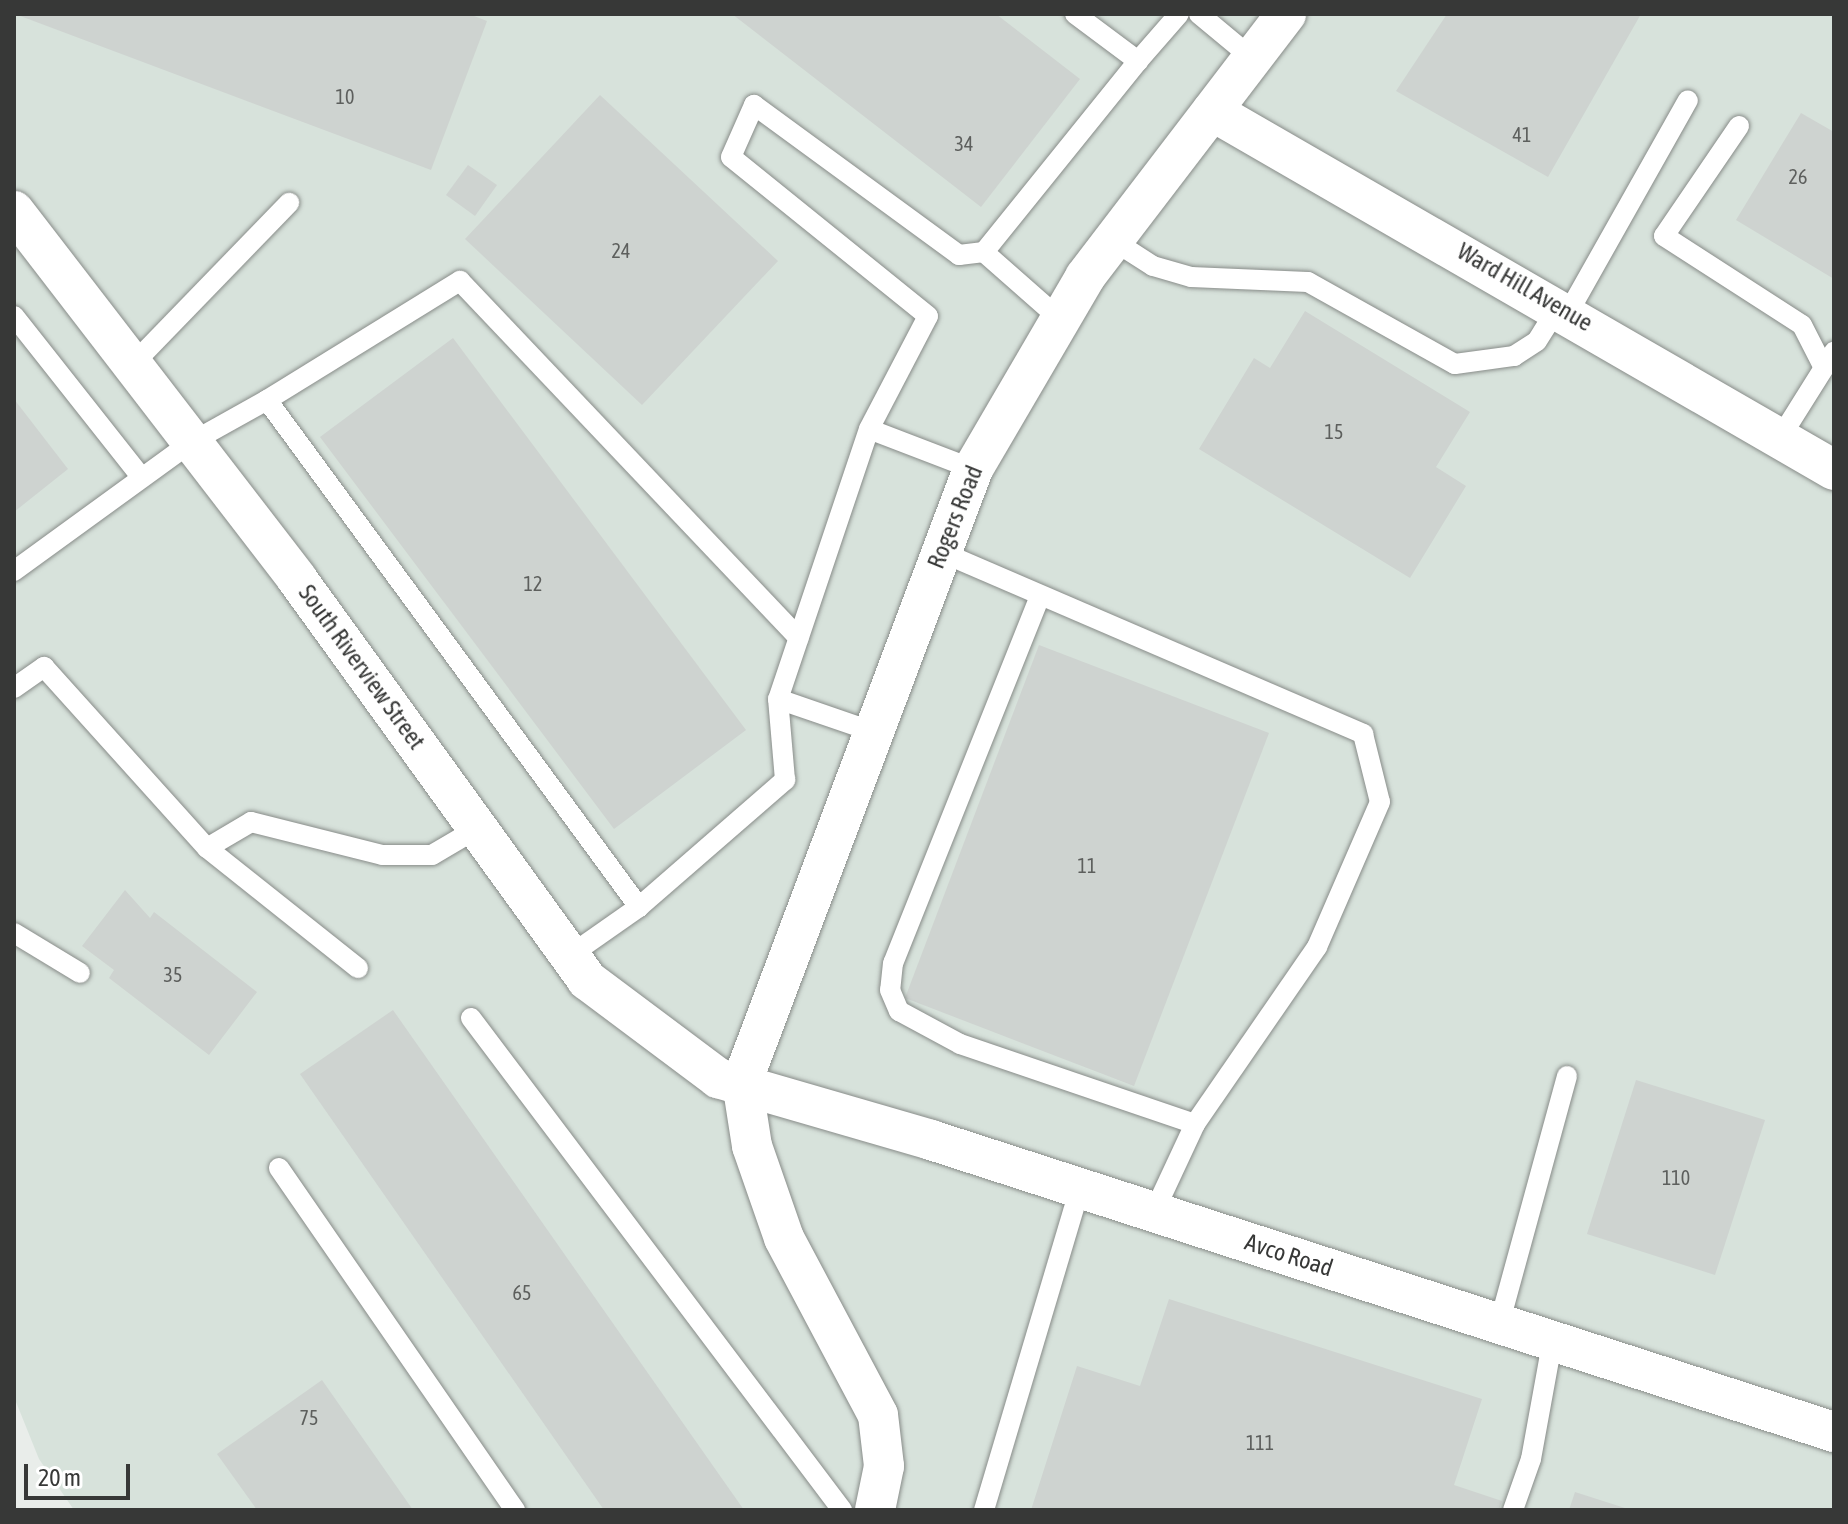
<!DOCTYPE html>
<html>
<head>
<meta charset="utf-8">
<style>
  body { margin:0 }
  #map { position:relative; width:1848px; height:1524px; overflow:hidden; background:#e9edea; font-family:"Asap Condensed",sans-serif }
  div>[style] { position:absolute }
  [style*='--x'] { left:calc(var(--x)*1px); top:calc(var(--y)*1px); width:calc(var(--w)*1px); rotate:calc(var(--a)*1deg) }
  .built>* { inset:0; background:#d7e2db }
  .building>* { inset:0; background:#ced3d0 }
  .roads { filter:drop-shadow(0 0 2px #888c89) drop-shadow(0 0 2px #888c89) }
  .service>* { height:20px; margin:-10px; padding:0 10px; transform-origin:10px; border-radius:10px; background:#fff }
  .minor>* { height:40px; margin:-20px; padding:0 20px; transform-origin:20px; border-radius:20px; background:#fff }
  span { translate:-50% -50%; white-space:nowrap; text-align:center; line-height:1.15; -webkit-text-stroke:6px #fff; paint-order:stroke }
  .number-label { font-size:20px; color:#5d5f5d }
  .number-label span { -webkit-text-stroke-width:0 }
  .street-label { font-size:24px; color:#373837 }
  .frame { position:absolute; inset:0; border:16px solid #373837; pointer-events:none }
  .scale { position:absolute; left:24px; top:1464px; width:106px; height:36px; box-sizing:border-box; border:4px solid #373837; border-top:0; padding-left:10px; font-size:24px; line-height:28px; white-space:nowrap; color:#373837; -webkit-text-stroke:6px #fff; paint-order:stroke }
</style>
</head>
<body>
<div id="map">
  <div class="built">
    <div style="clip-path:polygon(14px 14px,1834px 14px,1834px 1510px,74px 1510px,39px 1459px,14px 1397px)"></div>
  </div>
  <div class="building">
    <div style="clip-path:polygon(15px 14px,469px 14px,487px 21px,431px 170px)"></div>
    <div style="clip-path:polygon(732px 14px,996px 14px,1080px 79px,981px 207px)"></div>
    <div style="clip-path:polygon(1447px 14px,1641px 14px,1548px 177px,1396px 91px)"></div>
    <div style="clip-path:polygon(600px 95px,778px 261px,642px 405px,465px 239px)"></div>
    <div style="clip-path:polygon(1801px 113px,1834px 132px,1834px 279px,1736px 220px)"></div>
    <div style="clip-path:polygon(468px 165px,497px 185px,475px 216px,446px 195px)"></div>
    <div style="clip-path:polygon(1305px 311px,1470px 412px,1436px 467px,1466px 486px,1410px 578px,1199px 449px,1254px 358px,1270px 368px)"></div>
    <div style="clip-path:polygon(453px 338px,746px 730px,614px 829px,320px 437px)"></div>
    <div style="clip-path:polygon(14px 399px,68px 469px,14px 512px)"></div>
    <div style="clip-path:polygon(1039px 645px,1269px 733px,1134px 1086px,905px 998px)"></div>
    <div style="clip-path:polygon(125px 890px,150px 918px,154px 912px,257px 992px,209px 1055px,109px 978px,114px 970px,82px 946px)"></div>
    <div style="clip-path:polygon(393px 1010px,744px 1510px,604px 1510px,300px 1074px)"></div>
    <div style="clip-path:polygon(1636px 1080px,1765px 1120px,1715px 1275px,1587px 1234px)"></div>
    <div style="clip-path:polygon(1169px 1299px,1482px 1399px,1454px 1485px,1502px 1501px,1499px 1510px,1031px 1510px,1077px 1366px,1140px 1386px)"></div>
    <div style="clip-path:polygon(322px 1380px,413px 1510px,257px 1510px,217px 1454px)"></div>
    <div style="clip-path:polygon(1575px 1492px,1628px 1509px,1628px 1510px,1569px 1510px)"></div>
  </div>
  <div class="roads">
    <div class="service">
      <div style="--x:1075;--y:14;--w:79;--a:36.7"></div>
      <div style="--x:1138;--y:61;--w:62;--a:-48.9"></div>
      <div style="--x:1199;--y:14;--w:69;--a:39.7"></div>
      <div style="--x:1739;--y:126;--w:133;--a:124.3"></div>
      <div style="--x:1664;--y:236;--w:164;--a:32.8"></div>
      <div style="--x:1802;--y:325;--w:48;--a:62.9"></div>
      <div style="--x:1114;--y:241;--w:46;--a:32.7"></div>
      <div style="--x:1153;--y:266;--w:40;--a:16"></div>
      <div style="--x:1191;--y:277;--w:117;--a:2.4"></div>
      <div style="--x:1308;--y:282;--w:168;--a:29.2"></div>
      <div style="--x:1455;--y:364;--w:60;--a:-7.7"></div>
      <div style="--x:1514;--y:356;--w:27;--a:-33"></div>
      <div style="--x:1537;--y:341;--w:40;--a:-58"></div>
      <div style="--x:1568;--y:313;--w:244;--a:-60.6"></div>
      <div style="--x:14;--y:316;--w:206;--a:51.7"></div>
      <div style="--x:1061;--y:320;--w:103;--a:-138.6"></div>
      <div style="--x:984;--y:252;--w:245;--a:-51.1"></div>
      <div style="--x:132;--y:365;--w:226;--a:-45.9"></div>
      <div style="--x:267;--y:400;--w:227;--a:-31.7"></div>
      <div style="--x:460;--y:281;--w:492;--a:46.5"></div>
      <div style="--x:869;--y:429;--w:285;--a:108.6"></div>
      <div style="--x:778;--y:699;--w:98;--a:19"></div>
      <div style="--x:1780;--y:438;--w:102;--a:-57.9"></div>
      <div style="--x:973;--y:469;--w:111;--a:-159"></div>
      <div style="--x:869;--y:429;--w:127;--a:-62.4"></div>
      <div style="--x:928;--y:316;--w:253;--a:-141.1"></div>
      <div style="--x:731;--y:157;--w:57;--a:-66.1"></div>
      <div style="--x:754;--y:105;--w:254;--a:36.2"></div>
      <div style="--x:959;--y:255;--w:25;--a:-7"></div>
      <div style="--x:941;--y:552;--w:460;--a:23.3"></div>
      <div style="--x:1363;--y:734;--w:70;--a:76"></div>
      <div style="--x:1380;--y:802;--w:158;--a:113.5"></div>
      <div style="--x:1317;--y:947;--w:215;--a:124.6"></div>
      <div style="--x:1195;--y:1124;--w:97;--a:115"></div>
      <div style="--x:14;--y:571;--w:218;--a:-36"></div>
      <div style="--x:190;--y:443;--w:88;--a:-29.2"></div>
      <div style="--x:267;--y:400;--w:629;--a:53.73"></div>
      <div style="--x:1040;--y:596;--w:395;--a:111.8"></div>
      <div style="--x:893;--y:963;--w:27;--a:96"></div>
      <div style="--x:890;--y:990;--w:23;--a:67"></div>
      <div style="--x:899;--y:1011;--w:69;--a:28.4"></div>
      <div style="--x:960;--y:1044;--w:248;--a:18.8"></div>
      <div style="--x:14;--y:688;--w:37;--a:-35"></div>
      <div style="--x:44;--y:667;--w:244;--a:48"></div>
      <div style="--x:207;--y:848;--w:51;--a:-30.6"></div>
      <div style="--x:251;--y:822;--w:135;--a:14.1"></div>
      <div style="--x:382;--y:855;--w:50;--a:0"></div>
      <div style="--x:432;--y:855;--w:53;--a:-30.4"></div>
      <div style="--x:207;--y:848;--w:193;--a:38.5"></div>
      <div style="--x:14;--y:933;--w:77;--a:31.2"></div>
      <div style="--x:569;--y:956;--w:85;--a:-35"></div>
      <div style="--x:639;--y:907;--w:194;--a:-41"></div>
      <div style="--x:785;--y:780;--w:81;--a:-94.9"></div>
      <div style="--x:471;--y:1018;--w:616;--a:52.98"></div>
      <div style="--x:279;--y:1168;--w:416;--a:55.4"></div>
      <div style="--x:1500;--y:1321;--w:254;--a:-74.7"></div>
      <div style="--x:984;--y:1510;--w:336;--a:-73.4"></div>
      <div style="--x:1513;--y:1510;--w:54;--a:-70.6"></div>
      <div style="--x:1531;--y:1459;--w:123;--a:-79.7"></div>
    </div>
    <div class="minor">
      <div style="--x:1212;--y:111;--w:718;--a:29.99"></div>
      <div style="--x:14;--y:211;--w:464;--a:52.4"></div>
      <div style="--x:297;--y:579;--w:495;--a:54.1"></div>
      <div style="--x:587;--y:980;--w:164;--a:36.8"></div>
      <div style="--x:718;--y:1078;--w:222;--a:16.2"></div>
      <div style="--x:931;--y:1140;--w:949;--a:17.92"></div>
      <div style="--x:875;--y:1510;--w:45;--a:-78.4"></div>
      <div style="--x:884;--y:1466;--w:51;--a:-96.7"></div>
      <div style="--x:878;--y:1415;--w:200;--a:-118"></div>
      <div style="--x:784;--y:1238;--w:97;--a:-109.2"></div>
      <div style="--x:752;--y:1146;--w:65;--a:-98.9"></div>
      <div style="--x:742;--y:1082;--w:655;--a:-69.35"></div>
      <div style="--x:973;--y:469;--w:222;--a:-59.7"></div>
      <div style="--x:1085;--y:277;--w:331;--a:-52.6"></div>
    </div>
  </div>
  <div class="number-label">
    <span style="left:345px;top:96px">10</span>
    <span style="left:1522px;top:134px">41</span>
    <span style="left:964px;top:143px">34</span>
    <span style="left:1798px;top:176px">26</span>
    <span style="left:621px;top:250px">24</span>
    <span style="left:1334px;top:431px">15</span>
    <span style="left:533px;top:583px">12</span>
    <span style="left:1087px;top:865px">11</span>
    <span style="left:173px;top:974px">35</span>
    <span style="left:1676px;top:1177px">110</span>
    <span style="left:522px;top:1292px">65</span>
    <span style="left:309px;top:1417px">75</span>
    <span style="left:1260px;top:1442px">111</span>
  </div>
  <div class="street-label">
    <span style="left:1525px;top:287px;rotate:30deg">Ward Hill Avenue</span>
    <span style="left:955px;top:517px;rotate:-68deg">Rogers Road</span>
    <span style="left:362px;top:667px;rotate:54deg">South Riverview Street</span>
    <span style="left:1289px;top:1255px;rotate:18deg">Avco Road</span>
  </div>
  <div class="frame"></div>
  <div class="scale">20 m</div>
</div>
</body>
</html>
